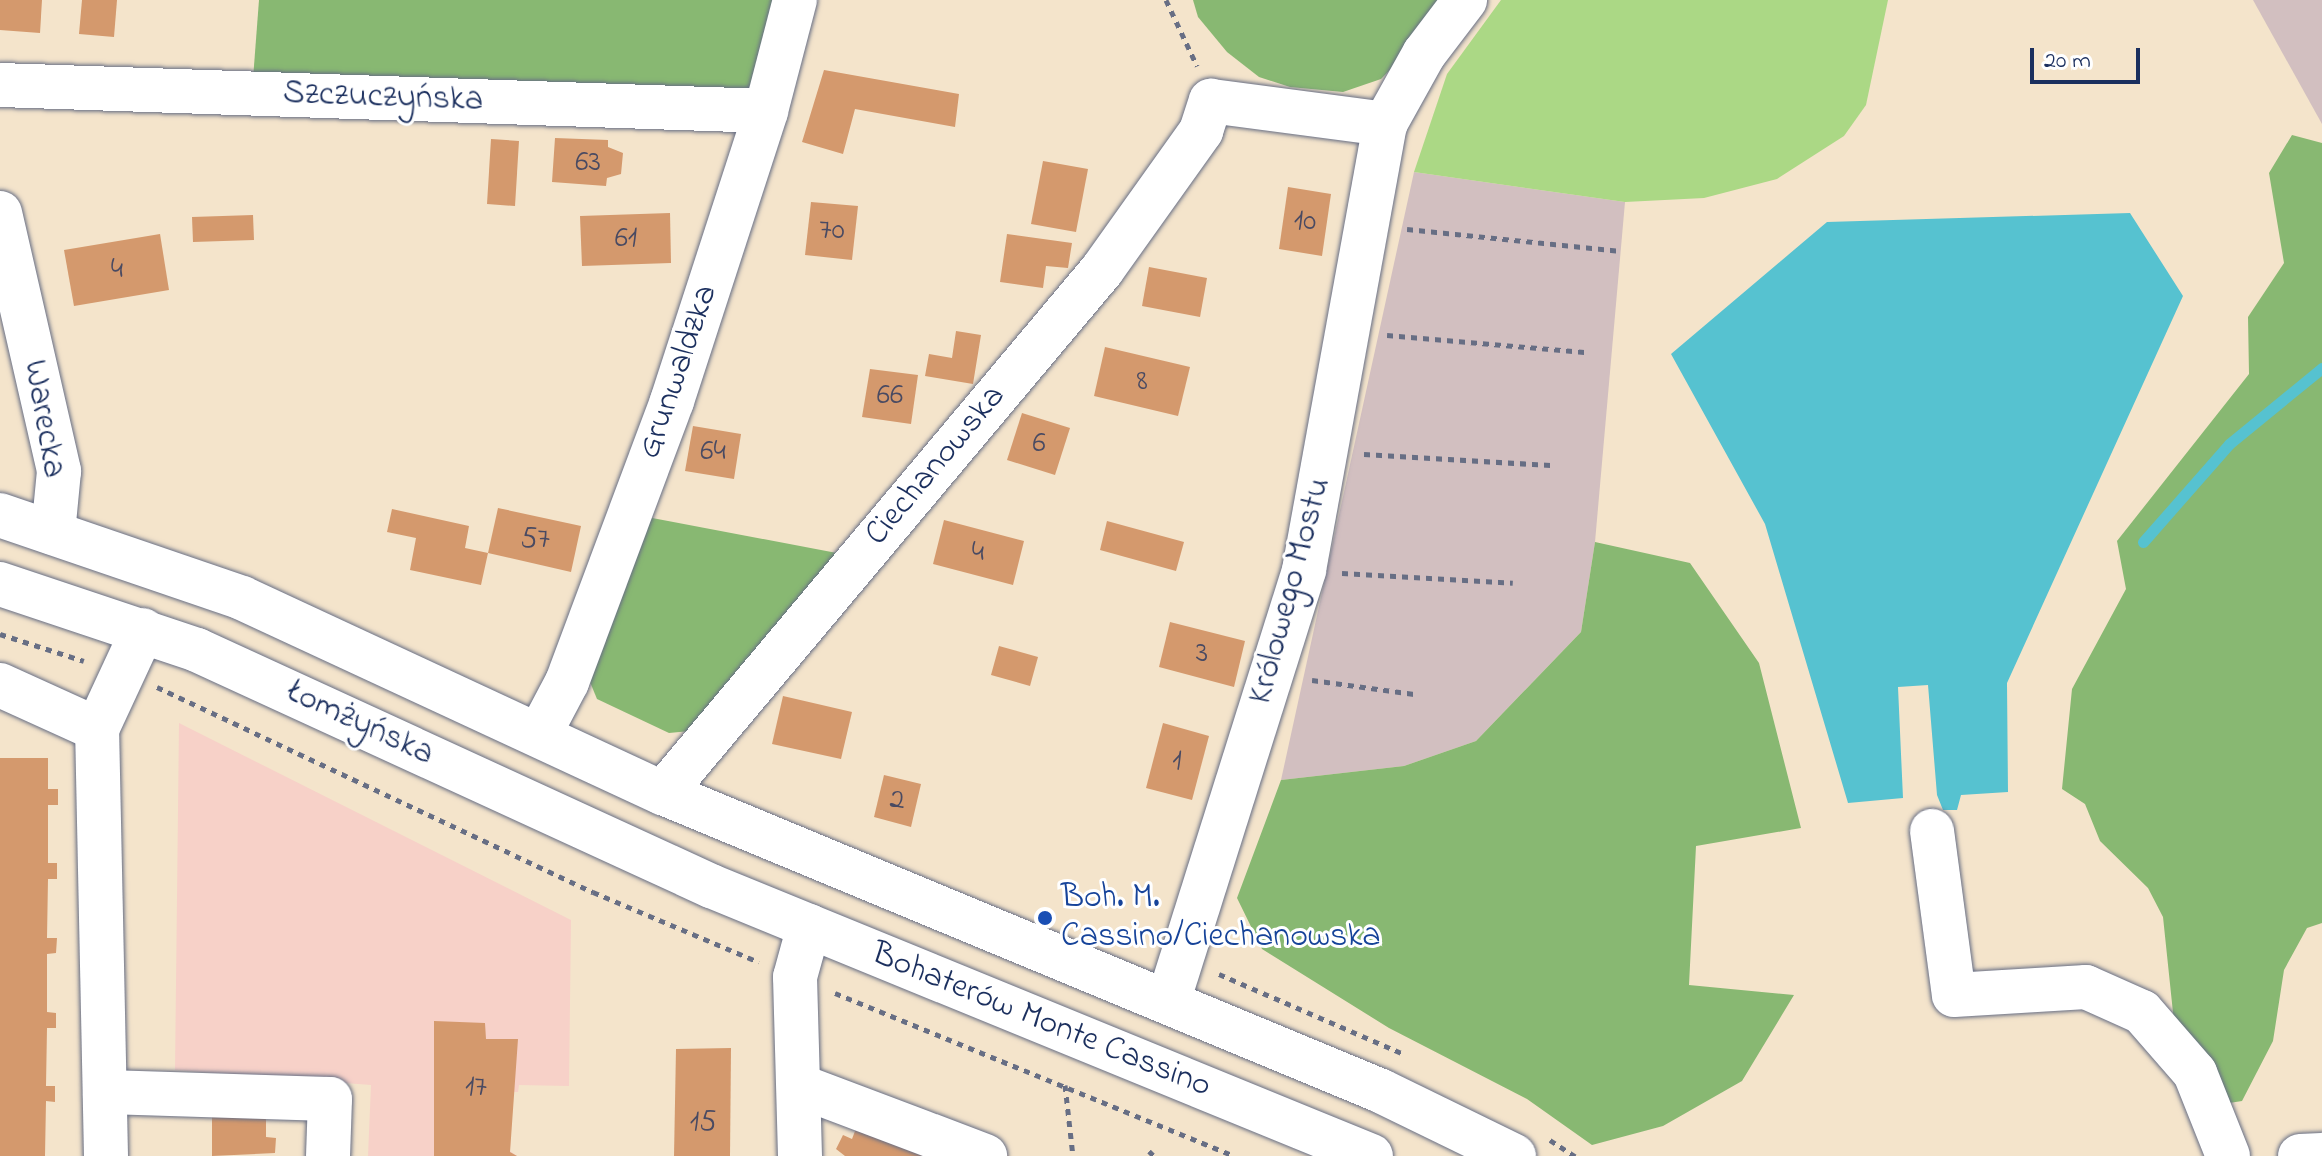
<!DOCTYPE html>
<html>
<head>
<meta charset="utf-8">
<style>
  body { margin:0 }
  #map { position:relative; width:2322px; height:1156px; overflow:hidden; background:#f4e4cb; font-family:"Indie Flower",sans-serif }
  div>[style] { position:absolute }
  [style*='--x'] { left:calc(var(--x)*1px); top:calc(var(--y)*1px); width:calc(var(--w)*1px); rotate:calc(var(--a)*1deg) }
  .built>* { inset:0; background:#f7d1c8 }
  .industrial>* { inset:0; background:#d2bfc0 }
  .green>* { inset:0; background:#abd885 }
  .forest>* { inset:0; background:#88b872 }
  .water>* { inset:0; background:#56c2d0 }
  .stream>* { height:11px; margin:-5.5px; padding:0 5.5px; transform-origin:5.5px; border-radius:5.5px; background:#56c2d0 }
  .building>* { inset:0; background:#d4996d }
  .path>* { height:5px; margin-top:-2.5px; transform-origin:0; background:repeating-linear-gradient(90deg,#676e84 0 6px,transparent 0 12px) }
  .roads { filter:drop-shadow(0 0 2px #676e84) drop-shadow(0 0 2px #676e84) }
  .minor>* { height:44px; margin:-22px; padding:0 22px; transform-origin:22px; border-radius:22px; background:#fff }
  .dots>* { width:22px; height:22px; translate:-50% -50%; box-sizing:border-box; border:4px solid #fff; border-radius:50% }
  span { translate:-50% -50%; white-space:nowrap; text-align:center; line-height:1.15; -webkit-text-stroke:6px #fff; paint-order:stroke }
  .number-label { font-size:30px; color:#494a62 }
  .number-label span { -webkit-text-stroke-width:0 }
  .street-label { font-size:34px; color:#1b2f5e }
  .transit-label { font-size:34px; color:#164399 }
  .left { translate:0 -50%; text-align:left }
  .scale { position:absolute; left:2030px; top:48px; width:110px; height:36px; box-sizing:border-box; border:4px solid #1b2f5e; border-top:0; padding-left:10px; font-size:24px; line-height:28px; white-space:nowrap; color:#1b2f5e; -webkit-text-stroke:6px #fff; paint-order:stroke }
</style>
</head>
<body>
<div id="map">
  <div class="built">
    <div style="clip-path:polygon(179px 723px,571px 920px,569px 1086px,519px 1085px,518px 1092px,513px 1092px,510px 1151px,517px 1156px,368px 1156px,371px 1085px,175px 1070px)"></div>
  </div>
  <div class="industrial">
    <div style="clip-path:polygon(2253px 0,2322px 0,2322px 124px)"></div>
    <div style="clip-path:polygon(1414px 172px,1625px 202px,1595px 542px,1581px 632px,1476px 741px,1404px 766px,1281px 780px)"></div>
  </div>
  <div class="green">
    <div style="clip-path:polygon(1501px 0,1888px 0,1866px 105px,1844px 136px,1777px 179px,1704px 198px,1625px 202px,1414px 172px,1447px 74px)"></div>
  </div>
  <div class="forest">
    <div style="clip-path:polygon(259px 0,779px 0,751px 96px,253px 79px)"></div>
    <div style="clip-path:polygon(1193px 0,1443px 0,1412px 47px,1381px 79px,1343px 92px,1290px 87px,1259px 77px,1227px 52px,1198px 17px)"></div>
    <div style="clip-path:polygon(2292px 135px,2322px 143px,2322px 923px,2307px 928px,2284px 970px,2273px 1041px,2242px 1101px,2210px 1106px,2181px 1089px,2163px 917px,2148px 888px,2100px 841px,2085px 804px,2062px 789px,2072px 689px,2126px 589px,2117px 541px,2249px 374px,2248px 317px,2284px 263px,2269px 173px)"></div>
    <div style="clip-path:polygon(647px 517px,842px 554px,690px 731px,669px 733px,597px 699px,590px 682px)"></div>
    <div style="clip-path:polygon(1595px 542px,1690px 563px,1759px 663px,1801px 828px,1696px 846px,1689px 985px,1794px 995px,1742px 1081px,1663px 1126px,1592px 1145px,1527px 1099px,1389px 1028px,1262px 949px,1237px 898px,1281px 780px,1404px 766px,1476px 741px,1581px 632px)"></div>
  </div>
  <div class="water">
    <div style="clip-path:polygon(2130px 213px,2183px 296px,2007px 683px,2008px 792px,1961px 795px,1957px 810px,1943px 810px,1937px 795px,1928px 685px,1898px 687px,1903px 798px,1848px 803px,1765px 524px,1671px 354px,1827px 222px)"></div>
  </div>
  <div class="stream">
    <div style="--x:2143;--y:542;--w:130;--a:-48.7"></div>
    <div style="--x:2229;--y:444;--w:120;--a:-39.3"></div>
  </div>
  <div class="building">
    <div style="clip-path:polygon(0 0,42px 0,40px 33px,0 30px)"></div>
    <div style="clip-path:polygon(82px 0,117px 0,114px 37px,79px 34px)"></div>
    <div style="clip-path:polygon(824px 70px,959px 94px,955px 127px,855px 109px,843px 154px,802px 142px)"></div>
    <div style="clip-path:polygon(555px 138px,608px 140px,608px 147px,623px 153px,621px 174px,607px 178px,606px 186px,552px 182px)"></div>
    <div style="clip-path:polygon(491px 139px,519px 141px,515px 206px,487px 204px)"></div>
    <div style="clip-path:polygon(1043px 161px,1088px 169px,1076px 232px,1031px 224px)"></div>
    <div style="clip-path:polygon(1288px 187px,1331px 194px,1322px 256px,1279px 249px)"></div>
    <div style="clip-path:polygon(811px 202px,858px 206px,852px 260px,805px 255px)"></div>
    <div style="clip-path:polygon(670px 213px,671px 263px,582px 266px,580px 216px)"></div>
    <div style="clip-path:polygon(253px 215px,254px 240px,193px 242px,192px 217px)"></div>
    <div style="clip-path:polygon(160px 234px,169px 290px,74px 306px,64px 250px)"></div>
    <div style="clip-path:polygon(1007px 234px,1072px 243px,1068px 268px,1046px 266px,1043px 288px,1000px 282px)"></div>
    <div style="clip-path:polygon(1149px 267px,1207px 278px,1200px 317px,1142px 306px)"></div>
    <div style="clip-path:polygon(956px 331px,981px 335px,973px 384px,925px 376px,929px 354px,952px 358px)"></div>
    <div style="clip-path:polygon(1105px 347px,1190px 367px,1178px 416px,1094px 396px)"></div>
    <div style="clip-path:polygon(870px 369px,918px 375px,911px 424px,862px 417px)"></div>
    <div style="clip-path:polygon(1022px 413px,1070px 428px,1055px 475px,1007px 460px)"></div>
    <div style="clip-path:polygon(693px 426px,741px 434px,734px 479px,685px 471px)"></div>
    <div style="clip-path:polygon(498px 508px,581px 526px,571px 572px,488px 553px)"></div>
    <div style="clip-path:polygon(392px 509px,469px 526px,465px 548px,488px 553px,481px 585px,410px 570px,416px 538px,387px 532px)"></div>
    <div style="clip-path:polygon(944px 520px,1024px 541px,1013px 585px,933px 564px)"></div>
    <div style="clip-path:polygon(1107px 521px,1184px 542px,1176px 571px,1100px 550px)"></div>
    <div style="clip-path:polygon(1170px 622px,1245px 641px,1234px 687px,1159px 667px)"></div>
    <div style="clip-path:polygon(999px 646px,1038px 657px,1030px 686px,991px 675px)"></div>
    <div style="clip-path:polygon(783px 696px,852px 712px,841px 759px,772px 744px)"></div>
    <div style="clip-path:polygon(1163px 723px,1209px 736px,1192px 800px,1146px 788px)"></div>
    <div style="clip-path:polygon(0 758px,48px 758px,48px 789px,58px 789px,58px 805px,48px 805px,48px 863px,57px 863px,57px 879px,48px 879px,47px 938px,57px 938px,56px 953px,47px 954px,47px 1012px,56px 1013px,56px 1028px,47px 1028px,46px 1086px,55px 1086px,55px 1102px,46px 1101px,45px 1156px,0 1156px)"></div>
    <div style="clip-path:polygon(884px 775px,921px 784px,911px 827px,874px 817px)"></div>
    <div style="clip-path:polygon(434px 1021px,485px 1023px,486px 1039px,518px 1039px,510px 1152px,517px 1156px,434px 1156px)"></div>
    <div style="clip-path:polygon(731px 1048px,730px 1156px,674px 1156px,676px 1049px)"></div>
    <div style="clip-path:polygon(868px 1097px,1009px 1156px,845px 1156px,836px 1149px,843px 1135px,852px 1139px)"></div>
    <div style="clip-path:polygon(212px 1105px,266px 1106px,266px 1137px,276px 1138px,275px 1153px,212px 1156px)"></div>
  </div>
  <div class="path">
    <div style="--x:1166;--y:0;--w:73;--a:64.8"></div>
    <div style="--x:1407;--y:229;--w:215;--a:5.9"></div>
    <div style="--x:1387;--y:335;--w:198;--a:4.9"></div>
    <div style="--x:1364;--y:454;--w:187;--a:3.4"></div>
    <div style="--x:1342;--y:573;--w:171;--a:3.3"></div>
    <div style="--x:0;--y:634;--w:88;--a:17.8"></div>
    <div style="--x:1312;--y:680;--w:103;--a:7.8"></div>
    <div style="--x:157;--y:687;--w:482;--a:25.2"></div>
    <div style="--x:593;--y:892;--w:180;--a:22.9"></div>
    <div style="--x:1219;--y:974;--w:202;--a:23.4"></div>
    <div style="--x:835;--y:993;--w:431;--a:22.2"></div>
    <div style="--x:1065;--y:1085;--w:71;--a:83.6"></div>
    <div style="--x:1550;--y:1140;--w:30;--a:33"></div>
    <div style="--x:1149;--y:1151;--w:7;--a:45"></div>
  </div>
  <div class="roads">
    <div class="minor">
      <div style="--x:0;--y:85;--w:766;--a:1.94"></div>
      <div style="--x:0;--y:213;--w:265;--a:77.1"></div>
      <div style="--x:59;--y:471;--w:62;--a:95.5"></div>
      <div style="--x:0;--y:515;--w:256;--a:18.9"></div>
      <div style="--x:242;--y:598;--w:464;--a:24.9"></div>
      <div style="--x:663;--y:793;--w:777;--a:22.54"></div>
      <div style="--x:1381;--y:1091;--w:148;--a:26"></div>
      <div style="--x:0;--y:584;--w:208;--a:18.5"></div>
      <div style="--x:197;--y:650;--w:566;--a:24.66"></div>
      <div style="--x:711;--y:886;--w:713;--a:22.25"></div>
      <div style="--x:0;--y:685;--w:107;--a:24.4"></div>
      <div style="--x:539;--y:735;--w:60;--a:-62.2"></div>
      <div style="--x:567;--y:682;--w:300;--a:-69.5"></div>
      <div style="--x:672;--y:401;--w:305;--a:-72"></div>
      <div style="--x:766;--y:111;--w:115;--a:-75.4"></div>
      <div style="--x:663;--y:793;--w:683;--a:-49.99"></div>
      <div style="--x:1102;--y:270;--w:171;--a:-54.5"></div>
      <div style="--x:1201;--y:131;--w:32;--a:-72"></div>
      <div style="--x:1211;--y:101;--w:176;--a:7.5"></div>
      <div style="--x:1932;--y:831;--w:165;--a:82.4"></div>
      <div style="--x:1954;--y:995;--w:132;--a:-3.5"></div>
      <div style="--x:2086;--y:987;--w:61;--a:24.1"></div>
      <div style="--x:2142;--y:1012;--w:81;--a:49"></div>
      <div style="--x:2195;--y:1073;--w:89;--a:68.3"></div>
      <div style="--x:1168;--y:1002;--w:453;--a:-72.5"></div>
      <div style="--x:1304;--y:570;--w:453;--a:-79.7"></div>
      <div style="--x:1385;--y:124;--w:80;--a:-60.9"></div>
      <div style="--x:1424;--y:54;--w:68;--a:-52.8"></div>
      <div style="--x:800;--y:1086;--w:198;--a:20.7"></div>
      <div style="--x:105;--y:1092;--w:225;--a:1.8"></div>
      <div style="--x:330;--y:1099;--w:57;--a:92"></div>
      <div style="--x:106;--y:1156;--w:427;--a:-91.2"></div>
      <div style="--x:97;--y:729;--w:109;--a:-65.1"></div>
      <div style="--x:800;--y:1156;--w:179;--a:-91.6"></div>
      <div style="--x:795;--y:977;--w:53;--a:-74.6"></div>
      <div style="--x:2300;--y:1156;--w:22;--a:-3"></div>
    </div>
  </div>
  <div class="dots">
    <div style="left:1045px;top:918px;background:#1a4fb4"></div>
  </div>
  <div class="number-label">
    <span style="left:588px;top:163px">63</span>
    <span style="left:1305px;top:222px">10</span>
    <span style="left:832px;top:231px">70</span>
    <span style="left:626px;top:239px">61</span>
    <span style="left:117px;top:270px">4</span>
    <span style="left:1142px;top:382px">8</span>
    <span style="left:890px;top:396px">66</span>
    <span style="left:1039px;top:444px">6</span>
    <span style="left:713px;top:452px">64</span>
    <span style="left:535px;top:540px">57</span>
    <span style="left:978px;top:553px">4</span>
    <span style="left:1202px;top:654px">3</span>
    <span style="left:1177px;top:762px">1</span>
    <span style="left:897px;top:801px">2</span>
    <span style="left:476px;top:1088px">17</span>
    <span style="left:703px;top:1123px">15</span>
  </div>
  <div class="street-label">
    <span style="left:383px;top:98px;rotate:2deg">Szczuczyńska</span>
    <span style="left:679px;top:372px;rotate:-71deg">Grunwaldzka</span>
    <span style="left:43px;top:419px;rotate:80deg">Warecka</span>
    <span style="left:936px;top:466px;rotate:-50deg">Ciechanowska</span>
    <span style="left:1291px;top:591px;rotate:-75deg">Królowego Mostu</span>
    <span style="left:360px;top:724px;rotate:25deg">Łomżyńska</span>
    <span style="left:1041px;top:1021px;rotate:22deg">Bohaterów Monte Cassino</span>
  </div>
  <div class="transit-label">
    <span class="left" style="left:1061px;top:918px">Boh. M.<br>Cassino/Ciechanowska</span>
  </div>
  <div class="scale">20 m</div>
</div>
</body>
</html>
